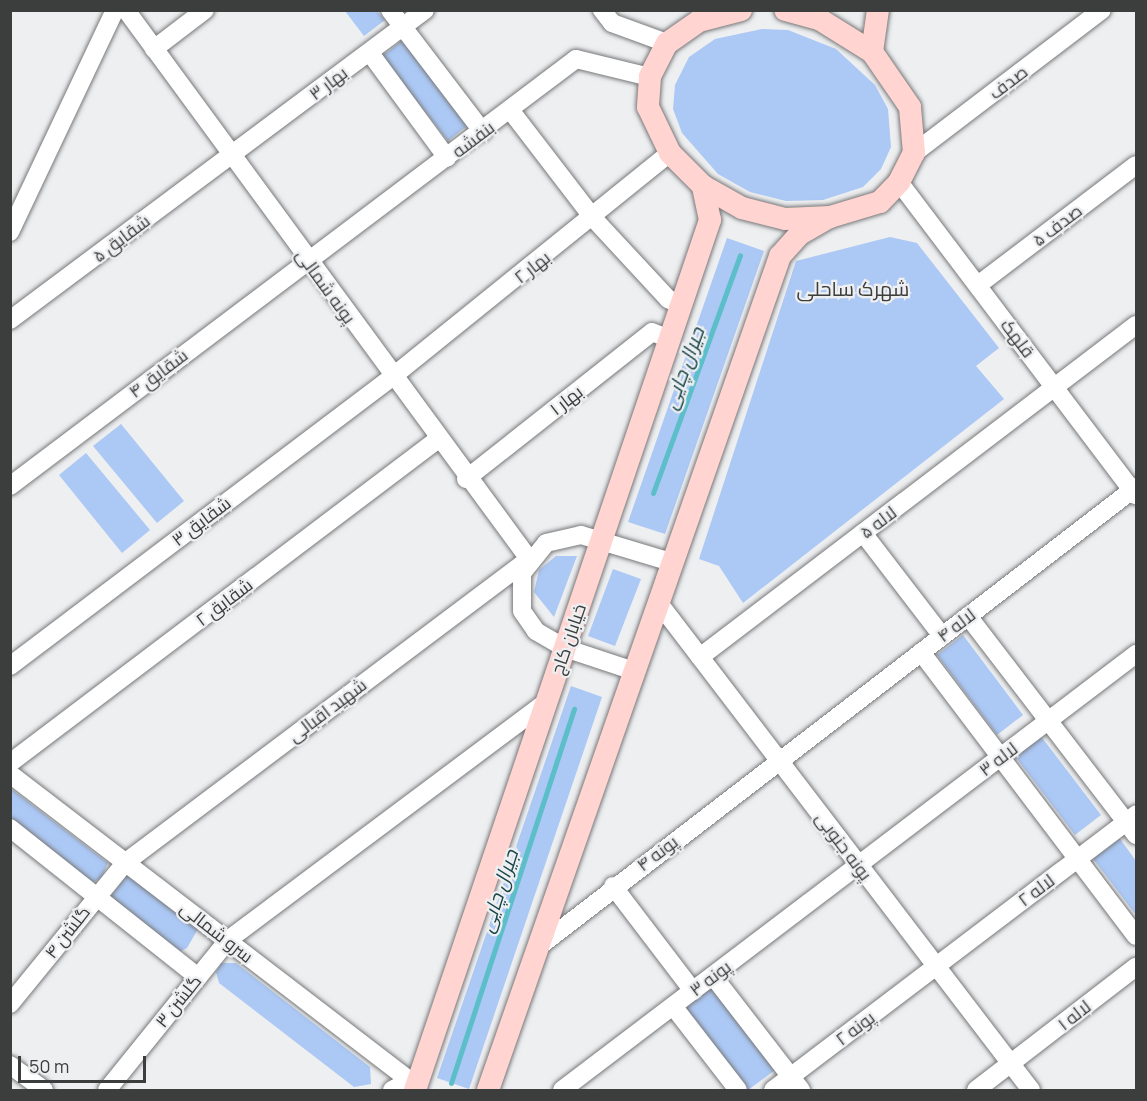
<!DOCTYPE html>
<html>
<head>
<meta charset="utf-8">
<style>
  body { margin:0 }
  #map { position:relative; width:1147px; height:1101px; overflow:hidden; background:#eeeff1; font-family:Manrope,Cairo,sans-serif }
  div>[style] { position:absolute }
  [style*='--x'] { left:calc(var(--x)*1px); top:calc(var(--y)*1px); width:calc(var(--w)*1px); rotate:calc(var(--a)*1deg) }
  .green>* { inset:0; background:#acc8f4 }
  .stream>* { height:5px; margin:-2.5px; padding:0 2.5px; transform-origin:2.5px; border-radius:2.5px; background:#5bbec8 }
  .roads { filter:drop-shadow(0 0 2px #777879) drop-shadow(0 0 2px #777879) }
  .minor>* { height:18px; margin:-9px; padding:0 9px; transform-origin:9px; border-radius:9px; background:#fff }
  .major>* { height:22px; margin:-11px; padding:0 11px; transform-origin:11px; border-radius:11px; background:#ffd4d1 }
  span { translate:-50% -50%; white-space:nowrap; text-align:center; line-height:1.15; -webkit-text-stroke:4.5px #eeeff1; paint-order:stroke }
  .street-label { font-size:18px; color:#3c3d3d }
  .neighbourhood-label { font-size:20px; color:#3c3d3d }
  .water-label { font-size:20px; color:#19464b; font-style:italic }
  .frame { position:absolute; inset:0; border:12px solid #3c3d3d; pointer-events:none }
  .scale { position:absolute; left:18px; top:1056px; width:128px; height:27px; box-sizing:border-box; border:3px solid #3c3d3d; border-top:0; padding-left:8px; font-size:18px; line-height:21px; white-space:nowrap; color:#3c3d3d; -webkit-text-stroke:4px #eeeff1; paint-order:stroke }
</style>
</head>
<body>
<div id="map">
  <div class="green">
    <div style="clip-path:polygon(345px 11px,377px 11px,385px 20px,364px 36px)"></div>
    <div style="clip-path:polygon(762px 29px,788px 30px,836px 49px,875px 85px,888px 109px,891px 147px,881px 169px,863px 187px,823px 200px,786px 201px,750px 192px,718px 174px,682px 133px,673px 109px,675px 85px,689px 57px,715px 39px)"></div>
    <div style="clip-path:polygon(403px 40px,468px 125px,448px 141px,382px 56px)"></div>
    <div style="clip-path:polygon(890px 237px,917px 243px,999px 348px,976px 366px,1004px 399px,743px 603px,719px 566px,699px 559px,796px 261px)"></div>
    <div style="clip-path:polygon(727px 238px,764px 251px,665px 534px,628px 522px)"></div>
    <div style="clip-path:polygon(121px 424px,184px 501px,157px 523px,93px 446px)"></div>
    <div style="clip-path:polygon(86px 453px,150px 530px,122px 553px,59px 475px)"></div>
    <div style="clip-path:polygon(556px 556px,577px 556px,554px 617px,534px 592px,539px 570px)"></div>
    <div style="clip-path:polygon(613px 569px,641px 579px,615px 646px,588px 636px)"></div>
    <div style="clip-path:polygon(963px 635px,1023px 715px,997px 735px,937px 655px)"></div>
    <div style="clip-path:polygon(571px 686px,602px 697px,469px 1089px,437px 1078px)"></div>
    <div style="clip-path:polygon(1040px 735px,1101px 815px,1075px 835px,1014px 755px)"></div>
    <div style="clip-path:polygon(10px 788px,108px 863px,101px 879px,90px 883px,11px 821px)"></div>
    <div style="clip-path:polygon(1118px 836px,1136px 861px,1136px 915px,1091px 856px)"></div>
    <div style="clip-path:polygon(128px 874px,198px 929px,187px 948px,179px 952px,110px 897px)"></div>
    <div style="clip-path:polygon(221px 963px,236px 963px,370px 1067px,371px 1084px,354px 1087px,219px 983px,216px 972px)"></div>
    <div style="clip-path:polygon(712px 987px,775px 1070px,748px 1090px,683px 1009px)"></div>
  </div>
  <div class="stream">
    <div style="--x:653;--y:493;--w:253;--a:-69.9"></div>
    <div style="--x:451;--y:1083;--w:394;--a:-71.8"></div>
  </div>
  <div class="roads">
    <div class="minor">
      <div style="--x:390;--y:10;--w:153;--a:52.7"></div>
      <div style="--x:602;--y:10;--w:16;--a:52"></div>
      <div style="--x:612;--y:23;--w:59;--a:20"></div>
      <div style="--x:154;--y:49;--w:64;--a:-37.4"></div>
      <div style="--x:370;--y:53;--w:130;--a:53.7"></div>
      <div style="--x:511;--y:111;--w:136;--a:52.5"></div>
      <div style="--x:594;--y:219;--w:109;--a:47.2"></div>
      <div style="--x:668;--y:299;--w:14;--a:25"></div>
      <div style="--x:914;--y:153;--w:236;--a:-37.3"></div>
      <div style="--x:899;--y:182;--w:393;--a:52.9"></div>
      <div style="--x:10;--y:232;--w:246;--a:-64.7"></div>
      <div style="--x:978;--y:285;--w:198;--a:-37.2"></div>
      <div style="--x:10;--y:320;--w:518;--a:-36.76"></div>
      <div style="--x:466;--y:479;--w:237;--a:-38.3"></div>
      <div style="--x:652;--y:332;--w:18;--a:22"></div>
      <div style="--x:10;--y:486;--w:709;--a:-37.03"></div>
      <div style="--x:576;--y:59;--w:76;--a:13.7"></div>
      <div style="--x:863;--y:533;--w:130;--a:52.5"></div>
      <div style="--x:658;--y:602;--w:614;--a:52.61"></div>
      <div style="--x:968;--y:616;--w:276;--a:52.5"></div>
      <div style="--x:921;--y:652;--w:356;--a:52.9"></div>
      <div style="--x:700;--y:657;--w:548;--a:-37.29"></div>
      <div style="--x:10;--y:666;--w:479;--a:-37.1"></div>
      <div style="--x:392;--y:377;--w:357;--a:-38.9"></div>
      <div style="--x:634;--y:671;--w:73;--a:-161.6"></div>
      <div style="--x:565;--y:648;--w:34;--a:-150"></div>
      <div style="--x:536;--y:631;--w:24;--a:-125"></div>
      <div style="--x:522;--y:611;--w:38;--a:-90"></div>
      <div style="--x:522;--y:573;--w:38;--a:-51"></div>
      <div style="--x:546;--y:543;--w:36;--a:-13"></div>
      <div style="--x:581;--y:535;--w:94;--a:16.7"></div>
      <div style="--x:10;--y:763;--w:535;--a:-37.11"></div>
      <div style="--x:10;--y:774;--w:513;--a:37.47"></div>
      <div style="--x:10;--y:828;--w:240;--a:38.4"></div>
      <div style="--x:613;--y:886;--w:132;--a:52.7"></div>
      <div style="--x:537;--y:948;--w:756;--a:-37.58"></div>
      <div style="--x:713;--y:976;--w:144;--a:52.3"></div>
      <div style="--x:10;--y:1004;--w:183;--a:-50.8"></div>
      <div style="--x:126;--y:862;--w:504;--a:-36.94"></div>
      <div style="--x:529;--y:559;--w:681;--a:-126.28"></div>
      <div style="--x:673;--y:1006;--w:106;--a:52.3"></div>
      <div style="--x:10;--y:1065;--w:42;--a:36.3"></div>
      <div style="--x:107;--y:1090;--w:193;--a:-51.1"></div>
      <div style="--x:228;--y:940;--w:399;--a:-36.8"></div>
      <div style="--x:392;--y:1090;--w:19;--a:-28"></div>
      <div style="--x:562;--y:1090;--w:721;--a:-37.22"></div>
      <div style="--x:773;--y:1090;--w:456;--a:-37.2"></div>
      <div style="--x:976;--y:1090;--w:202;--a:-37.6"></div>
    </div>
    <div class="major">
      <div style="--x:741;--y:10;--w:43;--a:165.3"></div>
      <div style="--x:699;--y:21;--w:39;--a:145"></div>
      <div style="--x:667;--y:43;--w:38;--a:117"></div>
      <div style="--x:650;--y:77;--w:30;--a:94"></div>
      <div style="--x:648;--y:107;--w:51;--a:64.4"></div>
      <div style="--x:670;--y:153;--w:47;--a:45"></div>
      <div style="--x:703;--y:186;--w:45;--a:29.4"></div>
      <div style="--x:742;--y:208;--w:44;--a:14.3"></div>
      <div style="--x:785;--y:219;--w:45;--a:-2.5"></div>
      <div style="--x:830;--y:217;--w:52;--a:-16.7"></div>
      <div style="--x:880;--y:202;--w:28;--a:-46"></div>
      <div style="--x:899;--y:182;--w:33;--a:-63"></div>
      <div style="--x:914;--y:153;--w:46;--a:-95"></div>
      <div style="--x:910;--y:107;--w:67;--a:-124.6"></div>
      <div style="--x:872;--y:52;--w:62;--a:-148.1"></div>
      <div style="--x:819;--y:19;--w:35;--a:-165"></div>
      <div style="--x:872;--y:52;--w:42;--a:-81.9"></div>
      <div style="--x:415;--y:1090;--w:919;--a:-71.27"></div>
      <div style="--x:710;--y:220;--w:35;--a:-102"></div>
      <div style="--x:488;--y:1090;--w:884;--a:-70.7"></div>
      <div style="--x:780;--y:256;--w:30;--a:-48"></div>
      <div style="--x:800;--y:234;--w:34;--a:-30"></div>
    </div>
  </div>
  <div class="street-label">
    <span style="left:1008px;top:82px;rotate:-37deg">صدف</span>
    <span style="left:328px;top:83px;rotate:-37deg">بهار ۳</span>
    <span style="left:473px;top:139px;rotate:-37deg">بنفشه</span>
    <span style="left:1057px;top:225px;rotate:-37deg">صدف ۵</span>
    <span style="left:121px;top:238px;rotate:-37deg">شقایق ۵</span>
    <span style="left:532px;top:267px;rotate:-38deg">بهار ۲</span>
    <span style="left:326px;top:286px;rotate:54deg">پونه شمالی</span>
    <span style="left:1018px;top:338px;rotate:53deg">قلهک</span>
    <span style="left:158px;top:373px;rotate:-37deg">شقایق ۴</span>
    <span style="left:566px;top:400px;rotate:-38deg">بهار ۱</span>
    <span style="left:201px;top:521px;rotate:-37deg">شقایق ۳</span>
    <span style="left:878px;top:522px;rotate:-37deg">لاله ۵</span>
    <span style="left:224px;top:602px;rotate:-37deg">شقایق ۲</span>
    <span style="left:956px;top:625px;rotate:-37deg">لاله ۴</span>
    <span style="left:568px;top:639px;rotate:-71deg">خیابان کاج</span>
    <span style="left:327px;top:710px;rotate:-37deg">شهید اقبالی</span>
    <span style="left:998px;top:759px;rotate:-37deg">لاله ۳</span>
    <span style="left:844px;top:846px;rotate:53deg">پونه جنوبی</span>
    <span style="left:657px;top:853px;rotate:-37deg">پونه ۴</span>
    <span style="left:1036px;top:890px;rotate:-37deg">لاله ۲</span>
    <span style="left:67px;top:932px;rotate:-52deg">گلشن ۴</span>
    <span style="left:217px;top:932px;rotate:38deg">سرو شمالی</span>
    <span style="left:710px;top:978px;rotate:-37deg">پونه ۳</span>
    <span style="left:178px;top:1001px;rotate:-51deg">گلشن ۳</span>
    <span style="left:1074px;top:1015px;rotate:-38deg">لاله ۱</span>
    <span style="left:855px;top:1028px;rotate:-37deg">پونه ۲</span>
  </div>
  <div class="neighbourhood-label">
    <span style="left:853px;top:288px">شهرک ساحلی</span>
  </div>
  <div class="water-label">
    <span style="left:683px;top:368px;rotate:-70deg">جیرال چایی</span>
    <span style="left:498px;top:891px;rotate:-72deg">جیرال چایی</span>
  </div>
  <div class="frame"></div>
  <div class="scale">50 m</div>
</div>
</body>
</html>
